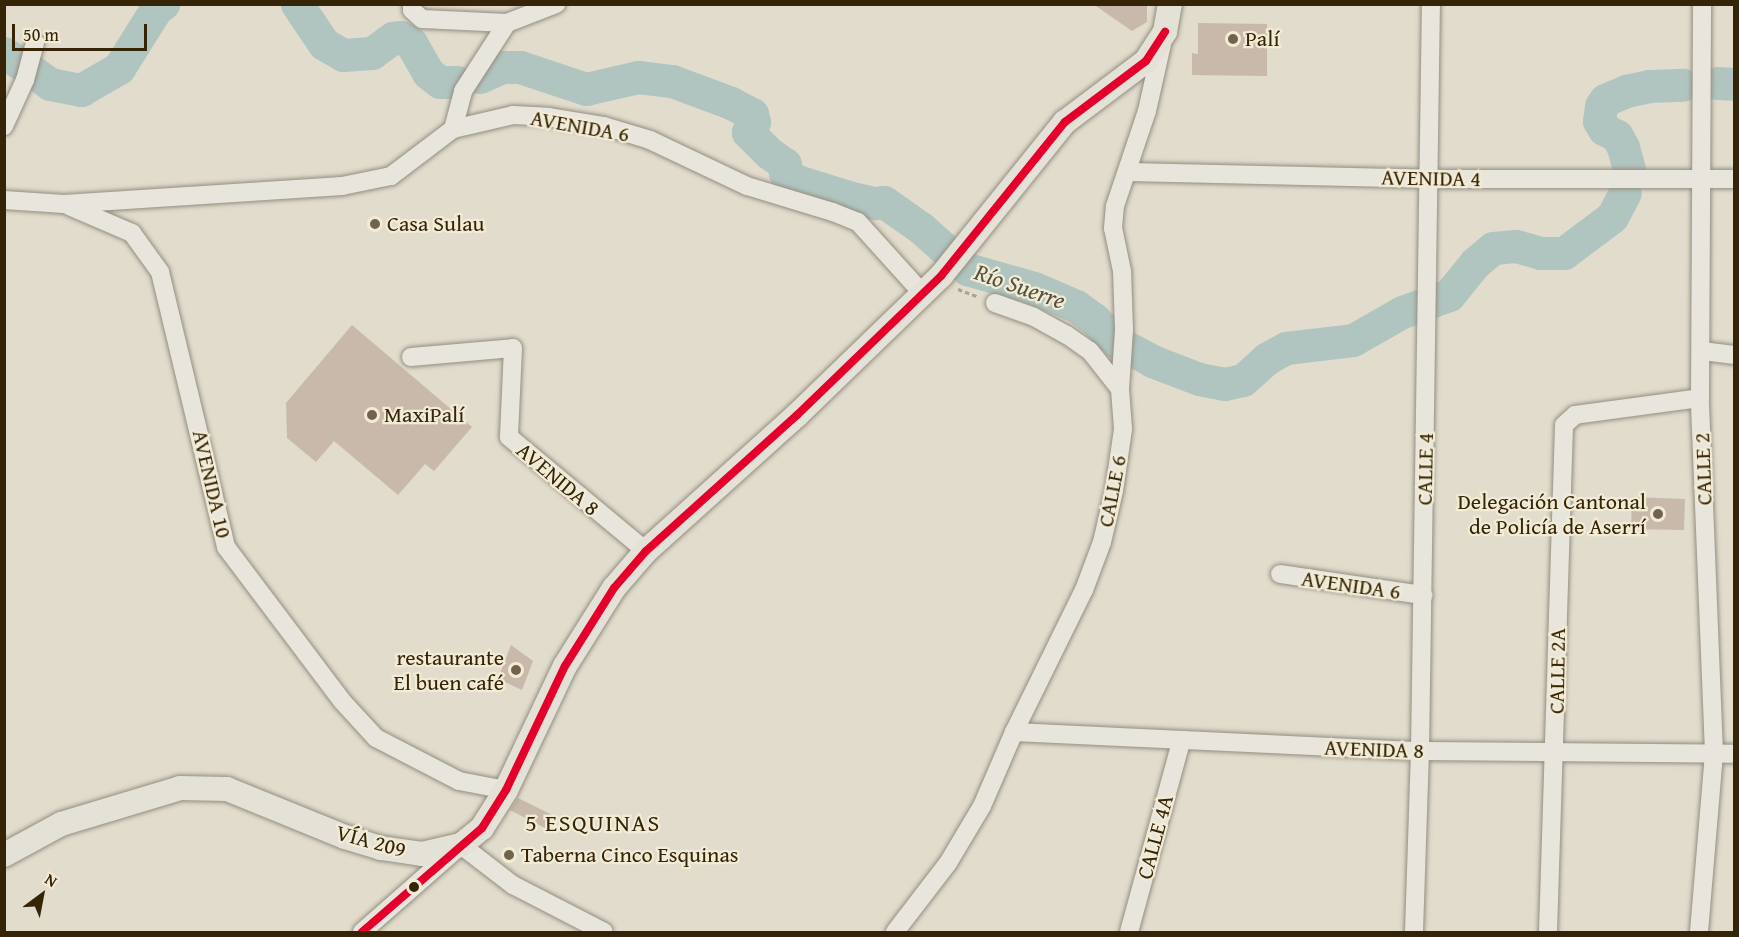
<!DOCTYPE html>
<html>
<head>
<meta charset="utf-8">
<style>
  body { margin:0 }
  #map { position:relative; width:1739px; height:937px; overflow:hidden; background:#e1dccb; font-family:"Gentium Book Plus",serif }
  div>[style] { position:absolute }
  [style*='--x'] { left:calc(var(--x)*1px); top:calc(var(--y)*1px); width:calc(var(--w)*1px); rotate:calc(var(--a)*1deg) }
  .stream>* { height:5px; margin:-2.5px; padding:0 2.5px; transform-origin:2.5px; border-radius:2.5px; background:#b1c5c0 }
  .river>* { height:33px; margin:-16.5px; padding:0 16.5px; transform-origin:16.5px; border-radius:16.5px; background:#b1c5c0 }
  .building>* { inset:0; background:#c8b9aa }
  .path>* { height:3px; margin-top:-1.5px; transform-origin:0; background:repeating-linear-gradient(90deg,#a6a298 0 4.5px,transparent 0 7.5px) }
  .roads { filter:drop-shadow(0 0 2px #938e81) drop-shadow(0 0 2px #938e81) }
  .minor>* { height:18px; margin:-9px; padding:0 9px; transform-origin:9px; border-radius:9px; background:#e8e5dd }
  .major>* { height:24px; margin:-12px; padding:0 12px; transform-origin:12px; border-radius:12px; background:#e4e1d7 }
  .bus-1>* { height:8px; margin:-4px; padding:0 4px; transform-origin:4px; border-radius:4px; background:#e4002b }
  .dots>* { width:16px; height:16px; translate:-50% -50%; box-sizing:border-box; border:3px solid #f2ecd7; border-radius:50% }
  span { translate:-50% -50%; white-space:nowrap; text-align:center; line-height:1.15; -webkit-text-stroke:4.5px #f2ecd7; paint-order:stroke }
  .poi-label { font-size:22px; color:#362407 }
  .left { translate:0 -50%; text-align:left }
  .right { translate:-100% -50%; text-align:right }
  .street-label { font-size:22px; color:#362407 }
  .water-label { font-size:24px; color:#55513d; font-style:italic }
  .neighbourhood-label { font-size:24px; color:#362407; letter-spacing:1.5px }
  .frame { position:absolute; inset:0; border:6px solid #362407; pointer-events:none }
  .north { position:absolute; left:12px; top:865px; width:60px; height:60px; -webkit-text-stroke:4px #f2ecd7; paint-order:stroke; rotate:32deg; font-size:16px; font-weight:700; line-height:24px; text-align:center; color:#362407 }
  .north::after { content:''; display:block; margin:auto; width:21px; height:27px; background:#362407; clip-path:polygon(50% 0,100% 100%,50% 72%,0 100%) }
  .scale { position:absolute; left:12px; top:24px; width:135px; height:27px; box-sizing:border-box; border:3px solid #362407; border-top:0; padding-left:8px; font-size:18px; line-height:21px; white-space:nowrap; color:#362407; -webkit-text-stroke:4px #f2ecd7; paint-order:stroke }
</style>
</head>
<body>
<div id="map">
  <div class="stream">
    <div style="--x:153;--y:4;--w:6;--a:59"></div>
  </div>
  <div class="river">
    <div style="--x:297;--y:4;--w:48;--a:56"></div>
    <div style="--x:324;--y:44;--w:22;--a:30"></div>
    <div style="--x:343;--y:55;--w:29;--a:-4"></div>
    <div style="--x:372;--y:53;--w:26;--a:-36"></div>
    <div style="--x:393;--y:38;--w:8;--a:-7"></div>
    <div style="--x:401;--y:37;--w:12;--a:31"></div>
    <div style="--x:411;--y:43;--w:34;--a:60"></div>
    <div style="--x:428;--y:73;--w:15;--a:37"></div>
    <div style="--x:440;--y:82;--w:17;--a:0"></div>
    <div style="--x:4;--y:53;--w:22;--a:32"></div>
    <div style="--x:32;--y:71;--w:22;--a:36"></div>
    <div style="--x:50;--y:84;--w:32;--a:11"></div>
    <div style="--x:81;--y:90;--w:44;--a:-30.1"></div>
    <div style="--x:119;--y:68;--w:70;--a:-57.9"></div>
    <div style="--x:156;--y:9;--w:9;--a:-36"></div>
    <div style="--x:480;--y:77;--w:24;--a:-24"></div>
    <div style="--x:502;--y:67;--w:18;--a:0"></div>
    <div style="--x:520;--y:67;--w:70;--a:18.4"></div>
    <div style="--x:586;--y:89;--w:53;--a:-13"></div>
    <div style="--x:638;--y:77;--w:34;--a:7"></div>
    <div style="--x:672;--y:81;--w:63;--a:20.4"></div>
    <div style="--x:731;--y:103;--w:24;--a:28"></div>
    <div style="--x:752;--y:114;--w:8;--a:76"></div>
    <div style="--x:754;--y:122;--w:12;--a:121"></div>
    <div style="--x:748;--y:132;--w:30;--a:45"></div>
    <div style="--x:769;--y:153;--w:19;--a:35"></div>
    <div style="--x:785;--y:164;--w:9;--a:90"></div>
    <div style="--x:785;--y:173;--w:14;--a:34"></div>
    <div style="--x:797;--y:181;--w:53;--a:17.4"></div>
    <div style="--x:848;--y:197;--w:28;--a:13"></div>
    <div style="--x:875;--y:203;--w:9;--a:-6"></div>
    <div style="--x:884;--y:202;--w:45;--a:35.1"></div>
    <div style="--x:921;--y:228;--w:62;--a:41.7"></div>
    <div style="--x:967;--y:269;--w:70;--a:15.8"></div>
    <div style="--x:1034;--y:288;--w:46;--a:23.2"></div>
    <div style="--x:1076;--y:306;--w:22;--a:36"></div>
    <div style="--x:1094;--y:319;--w:33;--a:45"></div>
    <div style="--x:1117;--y:342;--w:40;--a:28"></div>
    <div style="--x:1152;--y:361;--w:50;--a:21"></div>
    <div style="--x:1199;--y:379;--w:26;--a:11"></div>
    <div style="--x:1225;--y:384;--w:18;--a:-13"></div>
    <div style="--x:1243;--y:380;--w:31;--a:-42"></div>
    <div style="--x:1266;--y:359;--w:23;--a:-29"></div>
    <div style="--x:1286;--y:348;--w:67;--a:-6.8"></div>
    <div style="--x:1353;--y:340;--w:56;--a:-29.7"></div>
    <div style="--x:1402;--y:312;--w:50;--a:-19.9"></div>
    <div style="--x:1449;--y:295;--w:41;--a:-50.9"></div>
    <div style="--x:1475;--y:263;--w:23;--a:-40"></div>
    <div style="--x:1493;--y:248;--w:23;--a:-5"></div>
    <div style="--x:1516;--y:246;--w:25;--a:16"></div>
    <div style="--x:1540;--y:253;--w:24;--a:0"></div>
    <div style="--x:1564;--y:253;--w:60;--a:-36.9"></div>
    <div style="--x:1612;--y:217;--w:27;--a:-62"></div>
    <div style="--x:1717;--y:83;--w:17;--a:3"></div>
    <div style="--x:1630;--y:173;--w:27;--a:-105"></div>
    <div style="--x:1623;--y:147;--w:13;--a:-119"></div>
    <div style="--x:1617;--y:136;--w:15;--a:-152"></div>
    <div style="--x:1604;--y:129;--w:9;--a:-122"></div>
    <div style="--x:1599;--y:121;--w:15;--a:-82"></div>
    <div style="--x:1601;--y:106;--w:7;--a:-56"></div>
    <div style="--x:1605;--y:100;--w:23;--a:-23"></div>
    <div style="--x:1626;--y:91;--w:24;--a:-12"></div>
    <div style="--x:1649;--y:86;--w:34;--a:-2"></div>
  </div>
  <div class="building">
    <div style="clip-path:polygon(1093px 4px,1147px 4px,1147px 22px,1132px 31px)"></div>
    <div style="clip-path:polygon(1198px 23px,1267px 24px,1267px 76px,1192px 75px,1192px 53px,1198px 54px)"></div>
    <div style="clip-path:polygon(352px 325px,472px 427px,434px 471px,425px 464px,398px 495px,334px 441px,316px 462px,287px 438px,286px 403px)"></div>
    <div style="clip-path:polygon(1632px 497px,1685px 499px,1684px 530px,1631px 529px)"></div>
    <div style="clip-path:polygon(511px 645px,533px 661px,522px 690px,498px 679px)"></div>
    <div style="clip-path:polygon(518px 798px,552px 815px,545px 828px,510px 810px)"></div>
  </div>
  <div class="path">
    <div style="--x:958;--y:289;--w:22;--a:21"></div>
  </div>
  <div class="roads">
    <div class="minor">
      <div style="--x:412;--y:4;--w:6;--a:90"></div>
      <div style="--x:412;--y:10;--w:13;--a:42"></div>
      <div style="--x:422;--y:19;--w:85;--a:2.7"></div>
      <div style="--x:4;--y:126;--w:51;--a:-65.5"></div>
      <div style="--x:25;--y:80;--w:39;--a:-75"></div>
      <div style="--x:453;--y:129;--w:39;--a:-75"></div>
      <div style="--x:463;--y:91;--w:81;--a:-57.1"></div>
      <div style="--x:507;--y:23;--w:53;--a:-21.2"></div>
      <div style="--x:1128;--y:172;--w:300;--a:1.3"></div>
      <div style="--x:1428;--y:179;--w:306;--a:0"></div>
      <div style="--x:4;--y:200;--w:60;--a:3.8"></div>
      <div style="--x:64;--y:204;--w:279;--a:-3.7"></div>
      <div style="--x:342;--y:186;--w:50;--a:-11.5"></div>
      <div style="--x:391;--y:176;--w:78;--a:-37.2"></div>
      <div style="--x:453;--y:129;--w:62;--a:-13.1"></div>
      <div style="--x:513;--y:115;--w:35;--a:3"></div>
      <div style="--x:548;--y:117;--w:57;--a:9.1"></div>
      <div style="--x:604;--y:126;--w:48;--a:16.9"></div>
      <div style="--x:650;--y:140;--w:107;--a:25.4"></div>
      <div style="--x:747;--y:186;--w:90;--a:16.8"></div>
      <div style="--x:833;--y:212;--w:27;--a:22"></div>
      <div style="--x:858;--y:222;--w:97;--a:47.9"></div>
      <div style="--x:69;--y:206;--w:69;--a:23.2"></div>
      <div style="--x:132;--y:233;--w:48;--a:54.3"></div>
      <div style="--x:160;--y:272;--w:283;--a:76.5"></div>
      <div style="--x:226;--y:547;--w:193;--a:53"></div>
      <div style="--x:342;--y:701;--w:50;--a:47.4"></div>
      <div style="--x:376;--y:738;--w:93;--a:27.4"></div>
      <div style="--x:459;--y:781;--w:48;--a:10.8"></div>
      <div style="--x:995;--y:303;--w:41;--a:19.7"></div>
      <div style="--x:1034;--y:317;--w:38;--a:29"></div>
      <div style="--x:1067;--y:335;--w:28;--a:35"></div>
      <div style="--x:1090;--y:351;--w:48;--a:51.7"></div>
      <div style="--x:1702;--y:351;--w:32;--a:7"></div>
      <div style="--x:411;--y:357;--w:102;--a:-5"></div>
      <div style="--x:513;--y:348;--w:89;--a:92.6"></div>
      <div style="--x:509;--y:437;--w:178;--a:39.8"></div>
      <div style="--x:1280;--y:574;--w:145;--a:8.4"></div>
      <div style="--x:1014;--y:732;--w:406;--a:2.7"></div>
      <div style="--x:1420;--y:751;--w:314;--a:0.5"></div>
      <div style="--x:362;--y:932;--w:132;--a:-41.3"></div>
      <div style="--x:461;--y:845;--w:66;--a:37.6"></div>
      <div style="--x:513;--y:885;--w:102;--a:27.3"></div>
      <div style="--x:895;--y:932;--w:87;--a:-52.5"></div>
      <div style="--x:948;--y:863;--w:66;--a:-59.2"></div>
      <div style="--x:982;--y:806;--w:81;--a:-66.6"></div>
      <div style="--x:1014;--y:732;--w:158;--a:-63.8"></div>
      <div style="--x:1084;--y:590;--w:51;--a:-69.4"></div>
      <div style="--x:1102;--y:542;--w:52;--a:-76.8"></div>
      <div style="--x:1114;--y:491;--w:63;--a:-81.7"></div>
      <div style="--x:1123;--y:429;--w:40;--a:-94.3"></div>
      <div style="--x:1120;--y:389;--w:59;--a:-86.1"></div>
      <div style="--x:1124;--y:330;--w:59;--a:-91.9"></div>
      <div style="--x:1122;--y:271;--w:44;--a:-101.8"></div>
      <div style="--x:1113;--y:228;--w:22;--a:-85"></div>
      <div style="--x:1115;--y:206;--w:100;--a:-71.4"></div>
      <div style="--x:1147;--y:111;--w:69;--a:-77.4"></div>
      <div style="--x:1129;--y:932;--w:197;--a:-74.7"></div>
      <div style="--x:1414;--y:932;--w:181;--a:-88.1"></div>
      <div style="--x:1420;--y:751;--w:747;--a:-89.16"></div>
      <div style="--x:1548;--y:932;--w:507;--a:-88.19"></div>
      <div style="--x:1564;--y:425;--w:15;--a:-42"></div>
      <div style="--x:1575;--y:415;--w:126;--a:-7.7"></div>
      <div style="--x:1699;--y:932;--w:180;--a:-85.2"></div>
      <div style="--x:1714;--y:753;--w:355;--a:-92.3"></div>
      <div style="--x:1700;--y:398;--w:394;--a:-89.7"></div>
    </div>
    <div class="major">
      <div style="--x:4;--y:855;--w:65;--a:-28.5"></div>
      <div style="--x:61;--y:824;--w:124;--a:-16.8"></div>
      <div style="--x:180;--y:788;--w:47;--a:1.2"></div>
      <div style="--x:227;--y:789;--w:127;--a:22.1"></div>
      <div style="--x:345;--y:837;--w:38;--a:17"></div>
      <div style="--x:381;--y:848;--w:41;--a:8.3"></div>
      <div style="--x:422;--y:854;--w:40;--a:-13"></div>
      <div style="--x:461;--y:845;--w:27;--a:-39"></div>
      <div style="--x:482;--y:828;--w:45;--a:-57.7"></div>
      <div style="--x:506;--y:790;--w:137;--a:-64.6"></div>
      <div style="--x:565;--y:666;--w:92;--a:-57.9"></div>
      <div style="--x:614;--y:588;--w:49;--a:-49.1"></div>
      <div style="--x:646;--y:551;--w:203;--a:-42"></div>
      <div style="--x:797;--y:415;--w:200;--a:-44"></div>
      <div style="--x:941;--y:276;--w:198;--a:-51.2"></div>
      <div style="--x:1065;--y:122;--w:101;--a:-37"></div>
      <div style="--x:1146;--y:61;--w:35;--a:-57"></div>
      <div style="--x:1165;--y:32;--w:28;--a:-80"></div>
    </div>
  </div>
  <div class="bus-1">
    <div style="--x:362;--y:932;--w:159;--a:-40.9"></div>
    <div style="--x:482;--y:828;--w:45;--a:-57.7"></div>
    <div style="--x:506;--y:790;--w:137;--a:-64.6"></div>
    <div style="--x:565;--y:666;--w:92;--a:-57.9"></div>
    <div style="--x:614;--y:588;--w:49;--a:-49.1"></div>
    <div style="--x:646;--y:551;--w:203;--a:-42"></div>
    <div style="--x:797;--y:415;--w:200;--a:-44"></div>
    <div style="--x:941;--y:276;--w:198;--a:-51.2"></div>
    <div style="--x:1065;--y:122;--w:101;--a:-37"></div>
    <div style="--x:1146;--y:61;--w:35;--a:-57"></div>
  </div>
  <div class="dots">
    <div style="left:1233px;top:39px;background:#72644c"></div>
    <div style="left:375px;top:224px;background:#72644c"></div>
    <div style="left:372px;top:415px;background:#72644c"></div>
    <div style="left:1658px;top:514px;background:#72644c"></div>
    <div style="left:516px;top:670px;background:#72644c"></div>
    <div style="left:509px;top:855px;background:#72644c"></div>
    <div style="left:414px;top:887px;background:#362407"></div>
  </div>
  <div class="poi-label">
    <span class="left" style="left:1245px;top:39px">Palí</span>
    <span class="left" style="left:387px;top:224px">Casa Sulau</span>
    <span class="left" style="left:384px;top:415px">MaxiPalí</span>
    <span class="right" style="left:1646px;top:514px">Delegación Cantonal<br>de Policía de Aserrí</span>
    <span class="right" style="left:504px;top:670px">restaurante<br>El buen café</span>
    <span class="left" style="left:521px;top:855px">Taberna Cinco Esquinas</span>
  </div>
  <div class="street-label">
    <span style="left:580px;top:126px;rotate:10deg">AVENIDA 6</span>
    <span style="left:1431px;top:178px;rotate:1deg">AVENIDA 4</span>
    <span style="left:1425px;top:469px;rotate:-89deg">CALLE 4</span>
    <span style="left:1703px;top:469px;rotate:-92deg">CALLE 2</span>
    <span style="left:558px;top:479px;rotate:40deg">AVENIDA 8</span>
    <span style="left:212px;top:484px;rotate:77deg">AVENIDA 10</span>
    <span style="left:1112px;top:491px;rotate:-79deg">CALLE 6</span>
    <span style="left:1351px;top:585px;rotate:8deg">AVENIDA 6</span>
    <span style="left:1557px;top:671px;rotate:-89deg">CALLE 2A</span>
    <span style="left:1374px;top:749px;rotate:2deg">AVENIDA 8</span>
    <span style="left:1155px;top:837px;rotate:-75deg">CALLE 4A</span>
    <span style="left:371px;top:841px;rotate:15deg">VÍA 209</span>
  </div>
  <div class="water-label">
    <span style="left:1020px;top:286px;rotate:19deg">Río Suerre</span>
  </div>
  <div class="neighbourhood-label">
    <span style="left:593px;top:823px">5 ESQUINAS</span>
  </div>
  <div class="frame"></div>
  <div class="north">N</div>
  <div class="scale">50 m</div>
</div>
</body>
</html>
